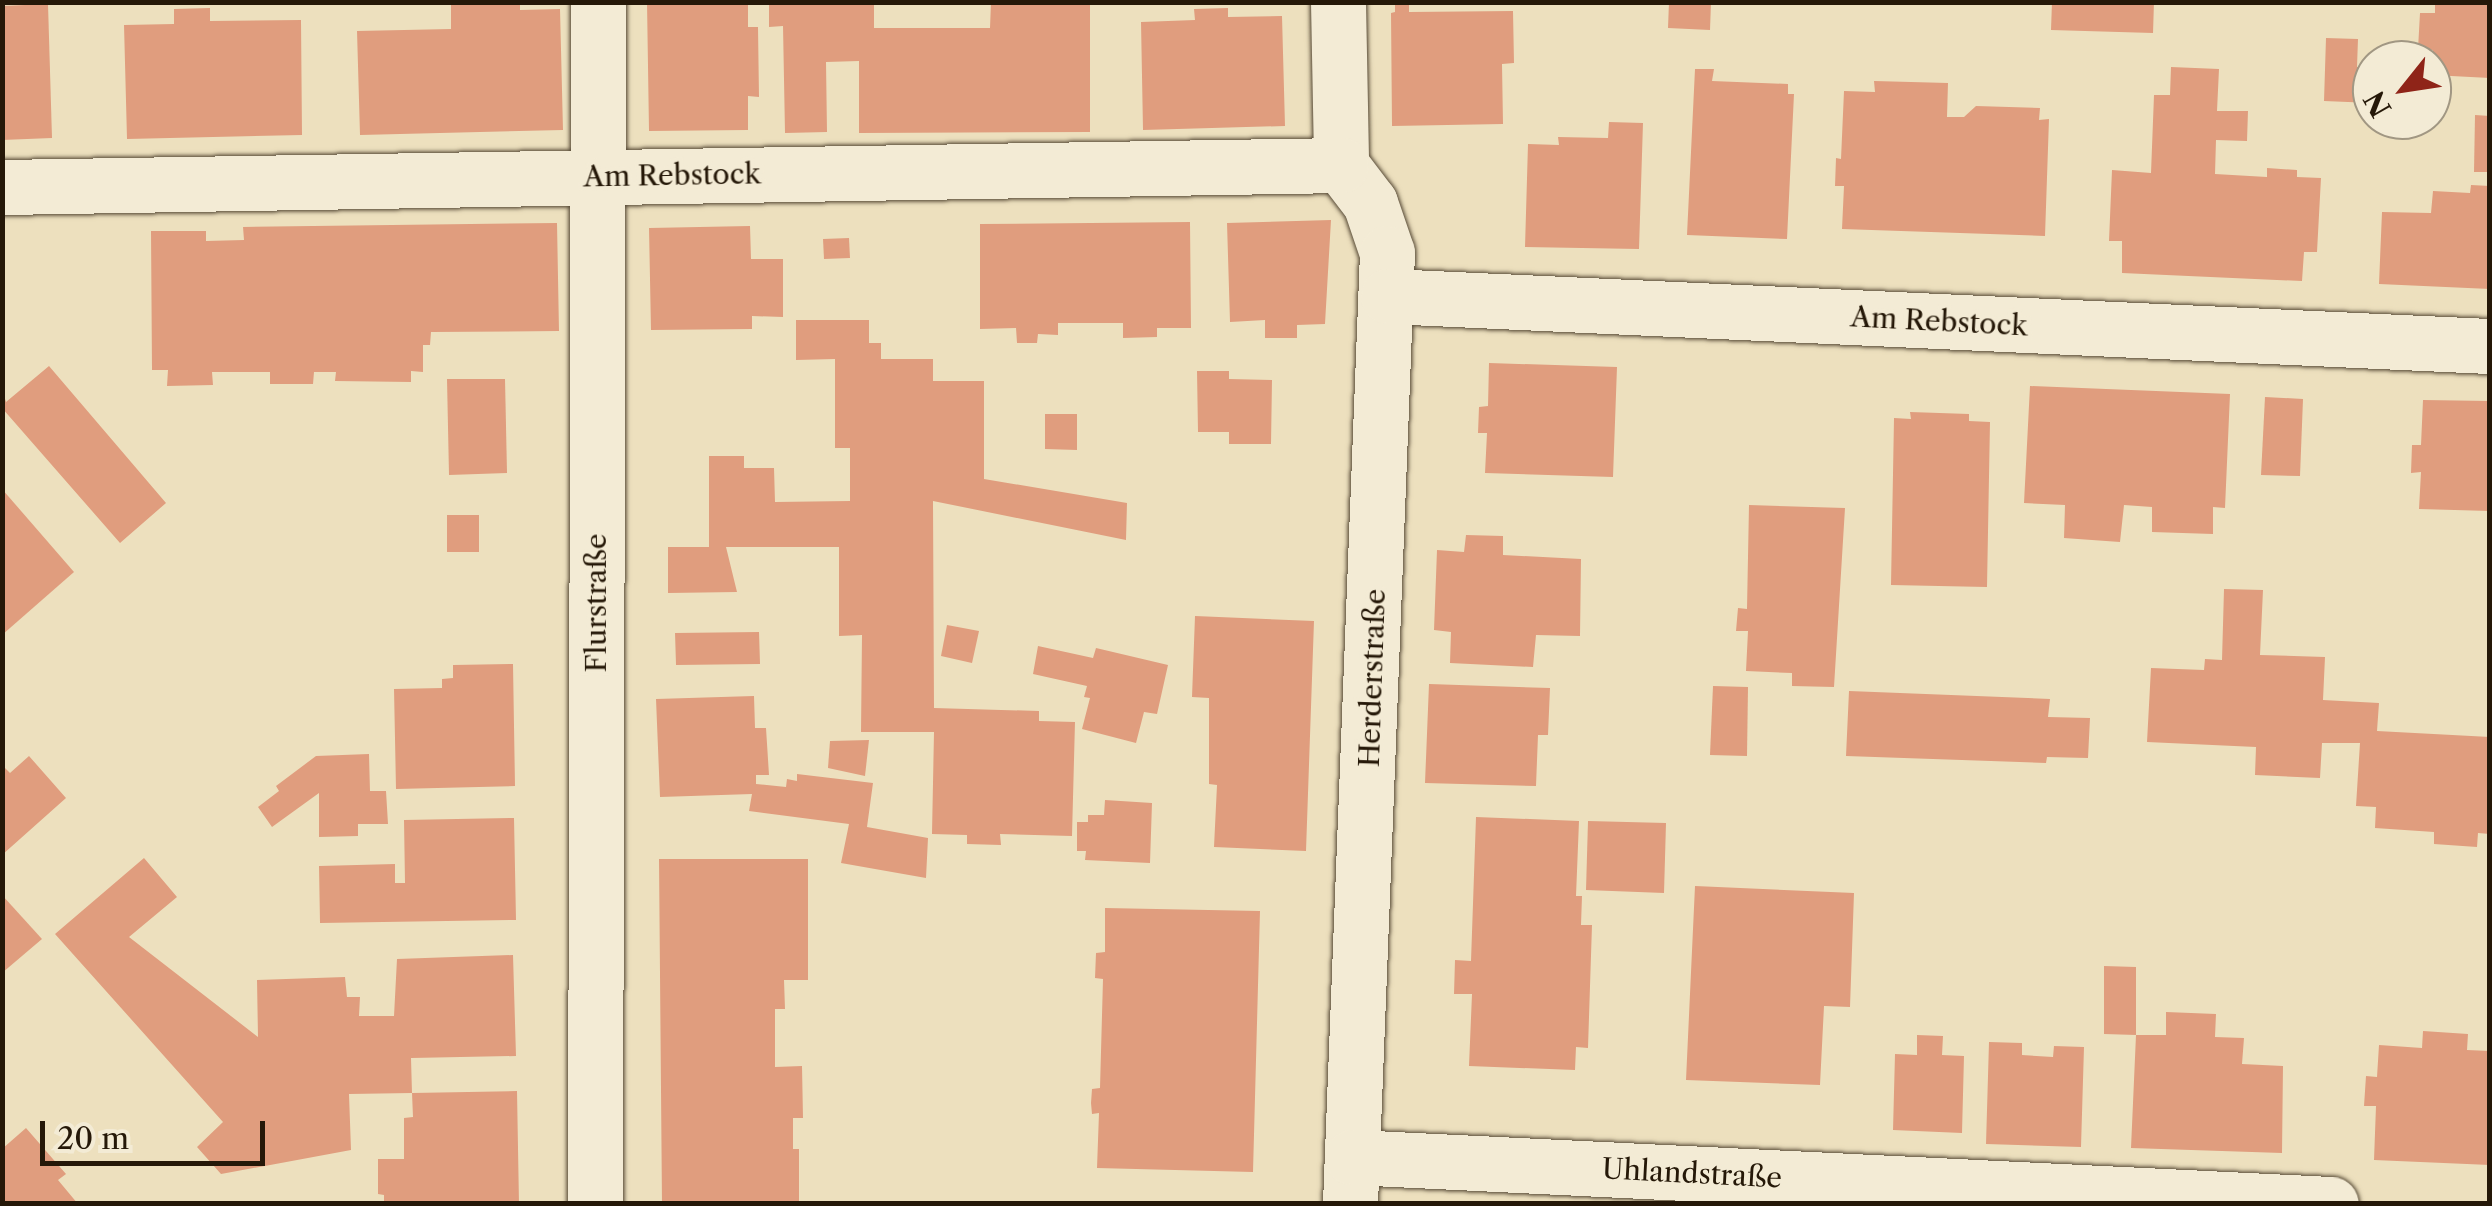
<!DOCTYPE html>
<html>
<head>
<meta charset="utf-8">
<style>
  body { margin:0 }
  #map { position:relative; width:2492px; height:1206px; overflow:hidden; background:#ede0be; font-family:"Libre Caslon Text",serif }
  div>[style] { position:absolute }
  [style*='--x'] { left:calc(var(--x)*1px); top:calc(var(--y)*1px); width:calc(var(--w)*1px); rotate:calc(var(--a)*1deg) }
  .building>* { inset:0; background:#e09d7e }
  .roads { filter:drop-shadow(0 0 2px #574a36) drop-shadow(0 0 2px #574a36) }
  .minor>* { height:55px; margin:-27.5px; padding:0 27.5px; transform-origin:27.5px; border-radius:27.5px; background:#f3ebd5 }
  span { translate:-50% -50%; white-space:nowrap; text-align:center; line-height:1.15; -webkit-text-stroke:8px #f3ebd5; paint-order:stroke }
  .street-label { font-size:28px; color:#251808 }
  .frame { position:absolute; inset:0; border:5px solid #251808; pointer-events:none }
  .north { position:absolute; left:2352px; top:40px; width:100px; height:100px; box-sizing:border-box; background:#f3ebd5; border:2px solid #a19783; border-radius:50%; rotate:240deg; font-size:28px; font-weight:700; line-height:40px; text-align:center; color:#251808 }
  .north::after { content:''; display:block; margin:auto; width:35px; height:45px; background:#8f2418; clip-path:polygon(50% 0,100% 100%,50% 72%,0 100%) }
  .scale { position:absolute; left:40px; top:1121px; width:225px; height:45px; box-sizing:border-box; border:5px solid #251808; border-top:0; padding-left:12px; font-size:30px; line-height:35px; white-space:nowrap; color:#251808; -webkit-text-stroke:8px #f3ebd5; paint-order:stroke }
</style>
</head>
<body>
<div id="map">
  <div class="building">
    <div style="clip-path:polygon(451px 2px,520px 2px,520px 10px,560px 9px,563px 130px,360px 135px,357px 31px,451px 29px)"></div>
    <div style="clip-path:polygon(647px 2px,748px 2px,748px 27px,758px 27px,759px 97px,748px 96px,748px 130px,649px 131px)"></div>
    <div style="clip-path:polygon(769px 2px,874px 2px,874px 28px,990px 28px,991px 2px,1090px 2px,1090px 132px,859px 133px,859px 61px,826px 62px,827px 132px,785px 133px,783px 26px,769px 27px)"></div>
    <div style="clip-path:polygon(1395px 2px,1409px 2px,1409px 12px,1513px 11px,1514px 63px,1502px 64px,1503px 124px,1392px 126px,1391px 13px,1395px 12px)"></div>
    <div style="clip-path:polygon(1669px 2px,1711px 2px,1710px 30px,1668px 28px)"></div>
    <div style="clip-path:polygon(2052px 2px,2154px 2px,2153px 33px,2051px 30px)"></div>
    <div style="clip-path:polygon(2435px 2px,2490px 2px,2490px 78px,2432px 75px,2433px 50px,2418px 49px,2420px 13px,2435px 13px)"></div>
    <div style="clip-path:polygon(48px 4px,52px 138px,2px 140px,2px 6px)"></div>
    <div style="clip-path:polygon(210px 8px,210px 21px,301px 20px,302px 135px,127px 139px,124px 25px,174px 24px,174px 9px)"></div>
    <div style="clip-path:polygon(1228px 8px,1228px 17px,1282px 16px,1285px 126px,1143px 130px,1141px 22px,1195px 20px,1194px 9px)"></div>
    <div style="clip-path:polygon(2326px 38px,2358px 39px,2357px 67px,2372px 68px,2372px 103px,2324px 101px)"></div>
    <div style="clip-path:polygon(2171px 67px,2219px 69px,2217px 111px,2248px 111px,2247px 141px,2216px 140px,2215px 174px,2267px 177px,2267px 168px,2297px 170px,2297px 177px,2321px 178px,2317px 252px,2304px 252px,2302px 281px,2122px 273px,2122px 241px,2109px 241px,2112px 170px,2151px 173px,2154px 95px,2170px 95px)"></div>
    <div style="clip-path:polygon(1695px 69px,1714px 69px,1712px 81px,1788px 84px,1788px 94px,1794px 94px,1787px 239px,1687px 235px)"></div>
    <div style="clip-path:polygon(1874px 81px,1948px 83px,1947px 117px,1964px 117px,1976px 106px,2040px 108px,2039px 120px,2049px 119px,2045px 236px,1842px 229px,1844px 186px,1835px 186px,1836px 158px,1841px 159px,1844px 91px,1875px 92px)"></div>
    <div style="clip-path:polygon(2475px 115px,2490px 116px,2490px 172px,2474px 172px)"></div>
    <div style="clip-path:polygon(1609px 122px,1643px 123px,1639px 249px,1525px 247px,1528px 144px,1559px 145px,1558px 137px,1608px 138px)"></div>
    <div style="clip-path:polygon(2471px 185px,2490px 186px,2490px 289px,2379px 284px,2382px 212px,2431px 213px,2433px 191px,2470px 193px)"></div>
    <div style="clip-path:polygon(1331px 220px,1325px 324px,1297px 325px,1297px 338px,1265px 338px,1265px 320px,1230px 322px,1227px 223px)"></div>
    <div style="clip-path:polygon(1190px 222px,1191px 328px,1157px 328px,1157px 337px,1123px 338px,1123px 323px,1058px 323px,1058px 335px,1038px 334px,1037px 343px,1017px 343px,1016px 328px,980px 329px,980px 224px)"></div>
    <div style="clip-path:polygon(557px 223px,559px 331px,431px 332px,430px 345px,423px 345px,423px 372px,411px 371px,411px 382px,335px 381px,336px 372px,314px 372px,313px 384px,270px 384px,270px 372px,212px 372px,213px 385px,167px 386px,168px 370px,152px 370px,151px 231px,206px 231px,206px 241px,244px 240px,243px 227px)"></div>
    <div style="clip-path:polygon(750px 226px,751px 259px,783px 259px,783px 317px,752px 316px,752px 329px,651px 330px,649px 228px)"></div>
    <div style="clip-path:polygon(849px 238px,850px 258px,824px 259px,823px 239px)"></div>
    <div style="clip-path:polygon(796px 320px,869px 320px,869px 343px,881px 343px,881px 359px,933px 359px,933px 381px,984px 381px,984px 479px,1127px 503px,1126px 540px,933px 501px,934px 708px,1039px 711px,1039px 721px,1075px 722px,1072px 836px,1000px 834px,1001px 845px,967px 844px,967px 835px,932px 834px,934px 732px,861px 732px,862px 635px,839px 636px,839px 547px,726px 547px,737px 592px,668px 593px,668px 547px,709px 547px,709px 456px,744px 456px,744px 468px,774px 468px,775px 502px,850px 501px,850px 448px,835px 448px,835px 359px,796px 360px)"></div>
    <div style="clip-path:polygon(1489px 363px,1617px 367px,1613px 477px,1485px 473px,1487px 433px,1478px 433px,1479px 407px,1488px 406px)"></div>
    <div style="clip-path:polygon(49px 366px,166px 503px,120px 543px,2px 408px,2px 389px,6px 402px)"></div>
    <div style="clip-path:polygon(1197px 371px,1229px 371px,1229px 379px,1272px 380px,1271px 444px,1229px 444px,1229px 432px,1198px 432px)"></div>
    <div style="clip-path:polygon(447px 379px,505px 379px,507px 473px,449px 475px)"></div>
    <div style="clip-path:polygon(2030px 386px,2230px 394px,2225px 508px,2213px 507px,2213px 534px,2152px 532px,2152px 507px,2124px 505px,2120px 542px,2064px 538px,2065px 505px,2024px 503px)"></div>
    <div style="clip-path:polygon(2265px 397px,2303px 399px,2300px 476px,2261px 475px)"></div>
    <div style="clip-path:polygon(2423px 400px,2490px 401px,2490px 511px,2419px 509px,2421px 472px,2411px 473px,2412px 445px,2421px 445px)"></div>
    <div style="clip-path:polygon(1910px 412px,1969px 414px,1969px 421px,1990px 422px,1987px 587px,1891px 585px,1894px 418px,1911px 419px)"></div>
    <div style="clip-path:polygon(1045px 414px,1077px 414px,1077px 450px,1045px 449px)"></div>
    <div style="clip-path:polygon(2px 489px,74px 572px,2px 635px)"></div>
    <div style="clip-path:polygon(1749px 505px,1845px 508px,1834px 687px,1792px 686px,1792px 673px,1746px 671px,1748px 631px,1736px 631px,1738px 608px,1747px 609px)"></div>
    <div style="clip-path:polygon(447px 515px,479px 515px,479px 552px,447px 552px)"></div>
    <div style="clip-path:polygon(1466px 535px,1503px 536px,1503px 555px,1581px 559px,1580px 636px,1536px 635px,1533px 667px,1450px 663px,1451px 632px,1434px 630px,1437px 550px,1464px 552px)"></div>
    <div style="clip-path:polygon(2224px 589px,2263px 590px,2260px 655px,2325px 657px,2323px 700px,2379px 703px,2377px 731px,2490px 737px,2490px 834px,2478px 833px,2477px 847px,2434px 844px,2434px 832px,2375px 828px,2376px 807px,2356px 806px,2360px 743px,2322px 743px,2320px 778px,2255px 775px,2256px 747px,2147px 742px,2151px 668px,2204px 670px,2205px 659px,2222px 660px)"></div>
    <div style="clip-path:polygon(1195px 616px,1314px 621px,1306px 851px,1214px 847px,1217px 785px,1209px 784px,1209px 698px,1192px 697px)"></div>
    <div style="clip-path:polygon(947px 625px,979px 631px,972px 663px,941px 656px)"></div>
    <div style="clip-path:polygon(759px 632px,760px 664px,676px 665px,675px 633px)"></div>
    <div style="clip-path:polygon(1038px 646px,1093px 658px,1096px 648px,1168px 665px,1157px 714px,1144px 712px,1136px 743px,1082px 729px,1090px 698px,1084px 697px,1087px 686px,1033px 674px)"></div>
    <div style="clip-path:polygon(513px 664px,515px 786px,396px 789px,394px 689px,442px 688px,442px 679px,453px 678px,453px 665px)"></div>
    <div style="clip-path:polygon(1429px 684px,1550px 688px,1548px 735px,1538px 735px,1536px 786px,1425px 783px)"></div>
    <div style="clip-path:polygon(1713px 686px,1748px 687px,1747px 756px,1710px 755px)"></div>
    <div style="clip-path:polygon(1849px 691px,2050px 699px,2048px 717px,2090px 718px,2088px 758px,2047px 757px,2046px 763px,1846px 756px)"></div>
    <div style="clip-path:polygon(754px 696px,755px 728px,766px 728px,769px 775px,756px 775px,756px 784px,786px 787px,787px 779px,797px 781px,797px 774px,873px 783px,867px 827px,928px 838px,926px 878px,841px 863px,849px 824px,749px 811px,752px 794px,660px 797px,656px 699px)"></div>
    <div style="clip-path:polygon(869px 740px,865px 776px,828px 768px,830px 741px)"></div>
    <div style="clip-path:polygon(369px 754px,370px 791px,386px 791px,388px 824px,358px 824px,358px 836px,319px 837px,319px 793px,272px 827px,258px 807px,279px 791px,276px 786px,316px 756px)"></div>
    <div style="clip-path:polygon(29px 756px,66px 798px,2px 855px,2px 765px,10px 773px)"></div>
    <div style="clip-path:polygon(1105px 800px,1152px 803px,1150px 863px,1085px 860px,1086px 851px,1077px 851px,1077px 822px,1088px 822px,1088px 815px,1104px 815px)"></div>
    <div style="clip-path:polygon(1476px 817px,1579px 821px,1576px 896px,1582px 896px,1581px 925px,1592px 925px,1588px 1048px,1576px 1047px,1575px 1070px,1469px 1066px,1472px 994px,1454px 994px,1455px 960px,1471px 961px)"></div>
    <div style="clip-path:polygon(514px 818px,516px 920px,320px 923px,319px 866px,395px 864px,395px 883px,405px 883px,404px 820px)"></div>
    <div style="clip-path:polygon(1588px 821px,1666px 823px,1664px 893px,1586px 890px)"></div>
    <div style="clip-path:polygon(144px 858px,177px 897px,129px 937px,258px 1037px,257px 980px,345px 977px,347px 997px,360px 997px,359px 1016px,394px 1016px,397px 959px,513px 955px,516px 1056px,411px 1058px,412px 1093px,517px 1091px,519px 1204px,384px 1204px,384px 1195px,378px 1194px,378px 1159px,404px 1159px,404px 1118px,413px 1117px,412px 1093px,349px 1094px,351px 1150px,221px 1174px,197px 1147px,223px 1122px,55px 934px)"></div>
    <div style="clip-path:polygon(659px 859px,808px 859px,808px 980px,784px 980px,785px 1009px,775px 1009px,775px 1067px,802px 1066px,803px 1118px,793px 1118px,793px 1149px,799px 1149px,799px 1204px,662px 1204px)"></div>
    <div style="clip-path:polygon(1695px 886px,1854px 893px,1850px 1007px,1824px 1006px,1820px 1085px,1686px 1080px)"></div>
    <div style="clip-path:polygon(2px 895px,42px 939px,2px 973px)"></div>
    <div style="clip-path:polygon(1105px 908px,1260px 911px,1253px 1172px,1097px 1168px,1099px 1113px,1092px 1114px,1091px 1103px,1092px 1089px,1100px 1088px,1103px 979px,1095px 978px,1096px 953px,1105px 952px)"></div>
    <div style="clip-path:polygon(2104px 966px,2136px 967px,2136px 1035px,2104px 1034px)"></div>
    <div style="clip-path:polygon(2166px 1012px,2216px 1014px,2215px 1037px,2244px 1038px,2242px 1064px,2283px 1066px,2282px 1153px,2131px 1148px,2136px 1035px,2166px 1035px)"></div>
    <div style="clip-path:polygon(2423px 1031px,2468px 1034px,2467px 1050px,2490px 1051px,2490px 1165px,2374px 1160px,2376px 1106px,2364px 1106px,2366px 1076px,2377px 1077px,2379px 1045px,2422px 1048px)"></div>
    <div style="clip-path:polygon(1917px 1035px,1943px 1036px,1942px 1055px,1964px 1056px,1962px 1133px,1893px 1130px,1895px 1054px,1917px 1055px)"></div>
    <div style="clip-path:polygon(1989px 1042px,2022px 1043px,2022px 1055px,2053px 1057px,2054px 1046px,2084px 1047px,2081px 1147px,1986px 1144px)"></div>
    <div style="clip-path:polygon(26px 1128px,66px 1174px,58px 1180px,78px 1204px,2px 1204px,2px 1149px)"></div>
  </div>
  <div class="roads">
    <div class="minor">
      <div style="--x:1338;--y:2;--w:163;--a:88.9"></div>
      <div style="--x:1341;--y:165;--w:48;--a:52.7"></div>
      <div style="--x:1370;--y:203;--w:53;--a:71.2"></div>
      <div style="--x:1387;--y:253;--w:952;--a:92.23"></div>
      <div style="--x:2;--y:187;--w:1339;--a:-0.94"></div>
      <div style="--x:1388;--y:296;--w:1103;--a:2.6"></div>
      <div style="--x:1352;--y:1157;--w:980;--a:2.75"></div>
      <div style="--x:595;--y:1204;--w:1202;--a:-89.86"></div>
    </div>
  </div>
  <div class="street-label">
    <span style="left:672px;top:175px;rotate:-1deg">Am Rebstock</span>
    <span style="left:1939px;top:321px;rotate:3deg">Am Rebstock</span>
    <span style="left:596px;top:603px;rotate:-90deg">Flurstraße</span>
    <span style="left:1372px;top:678px;rotate:-88deg">Herderstraße</span>
    <span style="left:1692px;top:1173px;rotate:3deg">Uhlandstraße</span>
  </div>
  <div class="frame"></div>
  <div class="north">N</div>
  <div class="scale">20 m</div>
</div>
</body>
</html>
